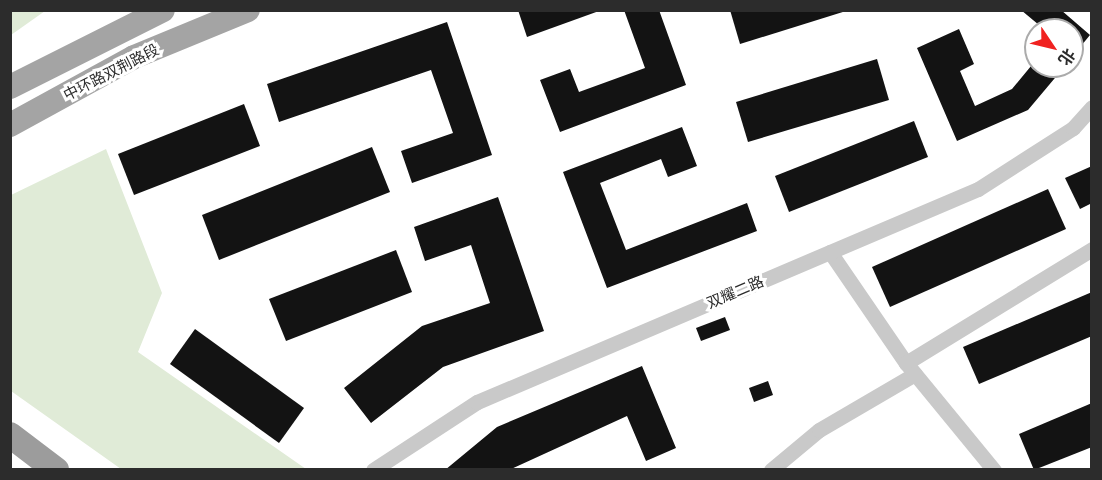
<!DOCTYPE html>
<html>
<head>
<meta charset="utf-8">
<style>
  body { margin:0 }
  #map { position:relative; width:1102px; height:480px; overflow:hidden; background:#fff; font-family:Commissioner,"Noto Sans SC",sans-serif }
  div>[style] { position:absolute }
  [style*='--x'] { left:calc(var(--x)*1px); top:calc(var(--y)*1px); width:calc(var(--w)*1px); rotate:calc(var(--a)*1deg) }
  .green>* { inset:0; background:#e0ebd7 }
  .building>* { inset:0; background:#131313 }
  .minor>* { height:15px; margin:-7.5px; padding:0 7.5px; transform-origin:7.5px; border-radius:7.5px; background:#c9c9c9 }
  .primary>* { height:24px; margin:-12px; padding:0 12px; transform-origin:12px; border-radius:12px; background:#a4a4a4 }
  .trunk>* { height:26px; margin:-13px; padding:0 13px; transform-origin:13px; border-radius:13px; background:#9c9c9c }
  span { translate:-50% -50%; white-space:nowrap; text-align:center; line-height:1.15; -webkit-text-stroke:6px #fff; paint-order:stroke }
  .street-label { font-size:15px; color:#2c2c2c }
  .frame { position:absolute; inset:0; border:12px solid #2c2c2c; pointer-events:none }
  .north { position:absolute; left:1024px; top:18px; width:60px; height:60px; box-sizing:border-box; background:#fff; border:2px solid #ababab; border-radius:50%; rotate:125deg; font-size:16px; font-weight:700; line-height:24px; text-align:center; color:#2c2c2c }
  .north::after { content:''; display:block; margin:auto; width:21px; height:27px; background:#f02220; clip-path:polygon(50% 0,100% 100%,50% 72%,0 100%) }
</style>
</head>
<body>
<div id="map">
  <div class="green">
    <div style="clip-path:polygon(11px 10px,45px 10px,45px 11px,11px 35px)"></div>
    <div style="clip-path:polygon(106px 149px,162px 293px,138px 352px,306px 469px,121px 469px,11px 391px,11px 195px)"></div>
  </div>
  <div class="building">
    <div style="clip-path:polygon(518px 10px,599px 10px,599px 11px,527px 37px)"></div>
    <div style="clip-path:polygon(624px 10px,659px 10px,686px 85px,560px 132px,540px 80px,570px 69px,579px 92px,645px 68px)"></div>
    <div style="clip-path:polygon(730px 10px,845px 10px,846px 11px,740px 44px)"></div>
    <div style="clip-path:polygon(1021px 10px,1061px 10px,1090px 35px,1072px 57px,1072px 30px,1045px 30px)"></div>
    <div style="clip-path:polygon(447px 22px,492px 155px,412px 183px,401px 151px,453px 133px,431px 70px,279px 122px,267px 84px)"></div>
    <div style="clip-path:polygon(959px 29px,974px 64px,960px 71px,975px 106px,1012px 89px,1036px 60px,1036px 66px,1065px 66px,1028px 110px,957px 141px,917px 48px)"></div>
    <div style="clip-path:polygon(877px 59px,889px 100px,748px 142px,736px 102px)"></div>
    <div style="clip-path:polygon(244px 104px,260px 146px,134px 195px,118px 154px)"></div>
    <div style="clip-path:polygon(914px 121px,928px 157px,789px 212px,775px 176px)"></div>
    <div style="clip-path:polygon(682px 127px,697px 166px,668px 177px,661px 159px,600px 183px,626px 250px,747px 203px,757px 231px,607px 288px,563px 172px)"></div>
    <div style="clip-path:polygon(372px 147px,390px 192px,219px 260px,202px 215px)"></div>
    <div style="clip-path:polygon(1092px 166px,1092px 203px,1080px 209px,1065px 178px)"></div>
    <div style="clip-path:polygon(1048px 189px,1066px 229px,890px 307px,872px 267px)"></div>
    <div style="clip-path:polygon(498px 197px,544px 331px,443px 367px,371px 423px,344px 388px,422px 326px,490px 303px,471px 245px,425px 261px,414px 227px)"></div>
    <div style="clip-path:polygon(396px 250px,412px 292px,286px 341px,269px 299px)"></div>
    <div style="clip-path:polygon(1092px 292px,1092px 336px,979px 384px,963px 347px)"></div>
    <div style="clip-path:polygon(725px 317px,730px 330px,701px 341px,696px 328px)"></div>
    <div style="clip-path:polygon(195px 329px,304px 408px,279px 443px,170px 364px)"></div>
    <div style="clip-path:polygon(642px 366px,676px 448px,646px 461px,627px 416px,509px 470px,445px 470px,497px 427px)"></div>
    <div style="clip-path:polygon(768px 381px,773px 395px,754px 402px,749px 388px)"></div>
    <div style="clip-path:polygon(1092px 403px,1092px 447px,1034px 470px,1019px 434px)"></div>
  </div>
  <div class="minor">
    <div style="--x:830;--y:252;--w:135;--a:55.6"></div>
    <div style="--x:906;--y:363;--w:139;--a:50.6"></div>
    <div style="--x:906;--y:363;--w:218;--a:-31.5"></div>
    <div style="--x:373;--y:470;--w:124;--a:-33.2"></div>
    <div style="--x:477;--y:402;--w:544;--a:-23.03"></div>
    <div style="--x:978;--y:189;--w:113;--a:-32.7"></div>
    <div style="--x:1073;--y:128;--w:28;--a:-48"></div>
    <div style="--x:771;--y:470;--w:62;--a:-39.8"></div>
    <div style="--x:819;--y:430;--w:111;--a:-30.3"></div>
  </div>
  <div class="primary">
    <div style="--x:10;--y:87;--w:171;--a:-26.7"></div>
    <div style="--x:10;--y:125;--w:141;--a:-28.7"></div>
    <div style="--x:134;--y:57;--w:123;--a:-22.4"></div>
  </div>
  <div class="trunk">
    <div style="--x:10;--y:435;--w:58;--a:37.3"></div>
  </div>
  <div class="street-label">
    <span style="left:111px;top:72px;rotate:-27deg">中环路双荆路段</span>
    <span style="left:735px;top:292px;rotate:-23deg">双耀二路</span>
  </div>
  <div class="frame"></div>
  <div class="north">北</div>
</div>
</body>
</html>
